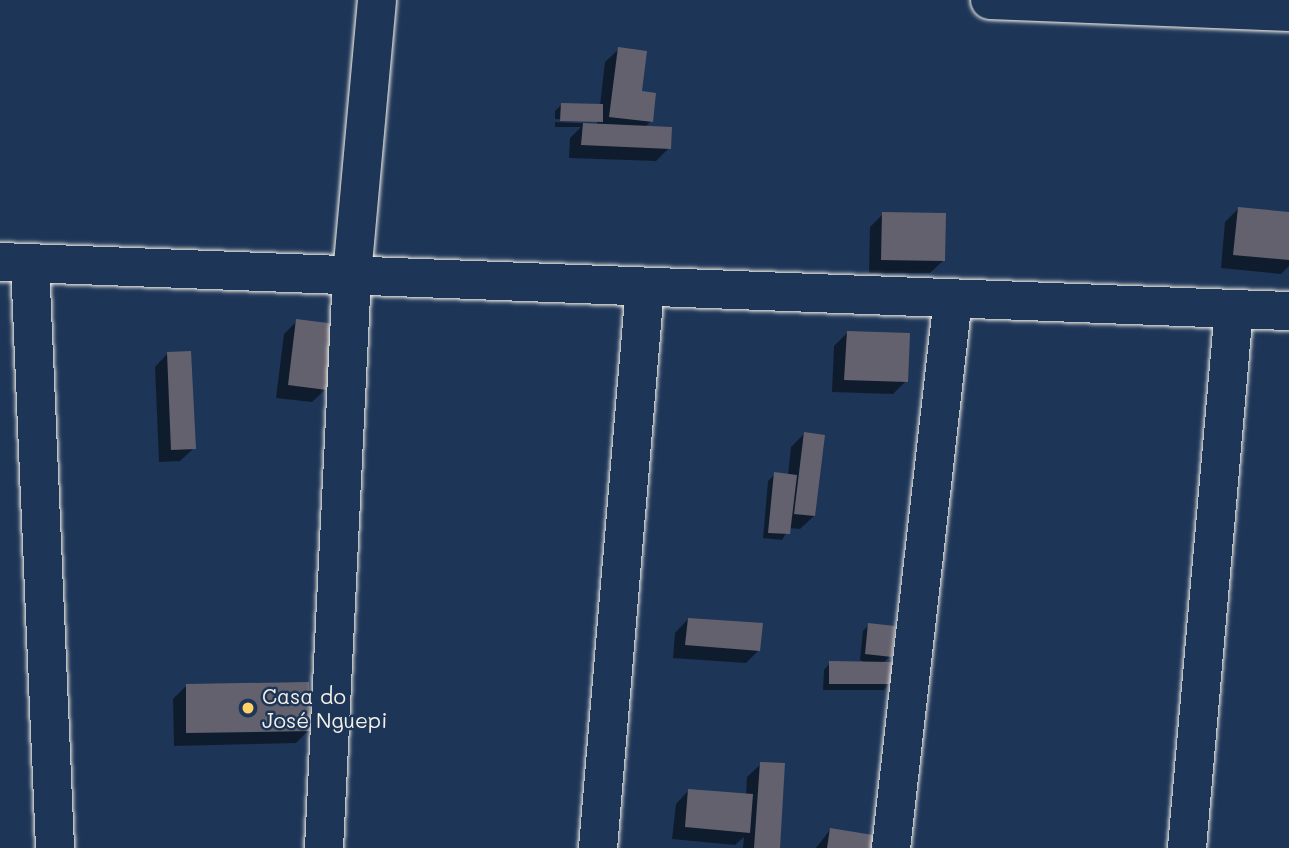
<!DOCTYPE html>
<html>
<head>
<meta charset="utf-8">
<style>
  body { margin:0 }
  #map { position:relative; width:1289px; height:848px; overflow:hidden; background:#1d3557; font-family:Mali,sans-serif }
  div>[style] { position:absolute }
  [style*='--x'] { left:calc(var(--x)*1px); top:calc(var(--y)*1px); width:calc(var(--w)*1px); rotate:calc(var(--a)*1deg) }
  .shadow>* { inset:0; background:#0007 }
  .building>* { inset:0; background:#64616f }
  .roads { filter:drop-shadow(0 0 2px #f4f1e8) drop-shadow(0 0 2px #f4f1e8) }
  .minor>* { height:38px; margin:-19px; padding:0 19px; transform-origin:19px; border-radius:19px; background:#1d3557 }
  .dots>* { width:19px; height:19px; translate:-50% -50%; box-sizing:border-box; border:4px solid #1d3557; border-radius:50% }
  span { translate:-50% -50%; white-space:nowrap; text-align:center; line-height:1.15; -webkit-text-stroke:5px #1d3557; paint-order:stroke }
  .poi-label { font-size:21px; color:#f4f1e8 }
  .left { translate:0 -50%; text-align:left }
</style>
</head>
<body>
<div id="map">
  <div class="shadow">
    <div style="clip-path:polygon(619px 49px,651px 121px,645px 127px,669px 148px,656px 161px,569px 158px,570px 138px,581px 127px,555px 127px,555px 122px,597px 124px,597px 120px,555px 119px,555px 111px,562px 104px,600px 105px,605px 62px)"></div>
    <div style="clip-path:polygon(1238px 209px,1289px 214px,1289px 266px,1281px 274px,1221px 268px,1225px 222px)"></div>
    <div style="clip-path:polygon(883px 214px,944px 260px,930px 273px,869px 273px,870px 227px)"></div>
    <div style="clip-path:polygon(297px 321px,326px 389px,312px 402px,276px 398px,284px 334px)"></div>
    <div style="clip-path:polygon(847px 333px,906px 381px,893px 394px,832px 392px,834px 346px)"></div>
    <div style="clip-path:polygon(168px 353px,194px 448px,180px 461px,159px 462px,155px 367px)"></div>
    <div style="clip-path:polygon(804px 434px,814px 516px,800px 529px,789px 528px,782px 540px,763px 538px,768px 481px,775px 474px,788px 475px,791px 447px)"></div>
    <div style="clip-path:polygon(688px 619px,759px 650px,746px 663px,673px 658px,675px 633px)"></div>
    <div style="clip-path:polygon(869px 625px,890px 656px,883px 663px,890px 683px,884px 690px,823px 690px,824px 670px,830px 663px,867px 663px,860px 660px,863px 631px)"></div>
    <div style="clip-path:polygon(186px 686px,309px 730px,296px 743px,174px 746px,173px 699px)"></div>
    <div style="clip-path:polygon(761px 764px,778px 848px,743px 848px,744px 837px,735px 845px,672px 839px,676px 804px,689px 790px,746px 795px,747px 777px)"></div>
    <div style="clip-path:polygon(830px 830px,882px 848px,816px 848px)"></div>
  </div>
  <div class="building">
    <div style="clip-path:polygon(618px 47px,647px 51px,642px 91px,656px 93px,653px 122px,609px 117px)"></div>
    <div style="clip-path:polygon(561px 103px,603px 104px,603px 122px,560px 121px)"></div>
    <div style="clip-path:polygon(583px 123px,672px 127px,671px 149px,581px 145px)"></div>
    <div style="clip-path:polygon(1238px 207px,1289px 212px,1289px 260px,1233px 255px)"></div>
    <div style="clip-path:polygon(882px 212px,946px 213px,945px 261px,881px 260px)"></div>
    <div style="clip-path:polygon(296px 319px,336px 324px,327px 390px,288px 385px)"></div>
    <div style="clip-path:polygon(847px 331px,910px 333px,908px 382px,844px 380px)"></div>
    <div style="clip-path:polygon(191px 351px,196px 449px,171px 450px,167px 352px)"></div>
    <div style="clip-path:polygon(804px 432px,825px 435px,815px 516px,794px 514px)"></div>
    <div style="clip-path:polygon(774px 472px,797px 475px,790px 534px,768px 533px)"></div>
    <div style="clip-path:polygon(688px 618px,763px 623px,760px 651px,685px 645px)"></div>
    <div style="clip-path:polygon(868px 623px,895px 626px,892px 657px,865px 654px)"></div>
    <div style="clip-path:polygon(829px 661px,892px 662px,892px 684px,829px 684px)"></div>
    <div style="clip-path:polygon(309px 682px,311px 731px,186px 733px,186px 684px)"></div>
    <div style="clip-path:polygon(760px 762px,785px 763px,780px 848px,754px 848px)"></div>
    <div style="clip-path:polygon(688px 789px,753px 794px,750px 833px,685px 827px)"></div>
    <div style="clip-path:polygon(830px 828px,885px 837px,883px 848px,827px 848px)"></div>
  </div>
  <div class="roads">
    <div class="minor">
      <div style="--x:990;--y:0;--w:299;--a:2.3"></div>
      <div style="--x:0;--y:262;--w:1290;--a:2.18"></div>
      <div style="--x:30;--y:263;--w:586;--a:87.55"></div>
      <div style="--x:324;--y:848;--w:574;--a:-87.2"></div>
      <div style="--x:352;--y:275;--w:276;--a:-84.8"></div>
      <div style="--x:598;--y:848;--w:563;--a:-85.21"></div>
      <div style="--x:891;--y:848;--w:553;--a:-83.57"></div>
      <div style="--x:1187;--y:848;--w:541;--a:-85.02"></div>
    </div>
  </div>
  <div class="dots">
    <div style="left:248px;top:708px;background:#ffd166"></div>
  </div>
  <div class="poi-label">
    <span class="left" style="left:262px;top:708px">Casa do<br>José Nguepi</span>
  </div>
</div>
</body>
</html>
